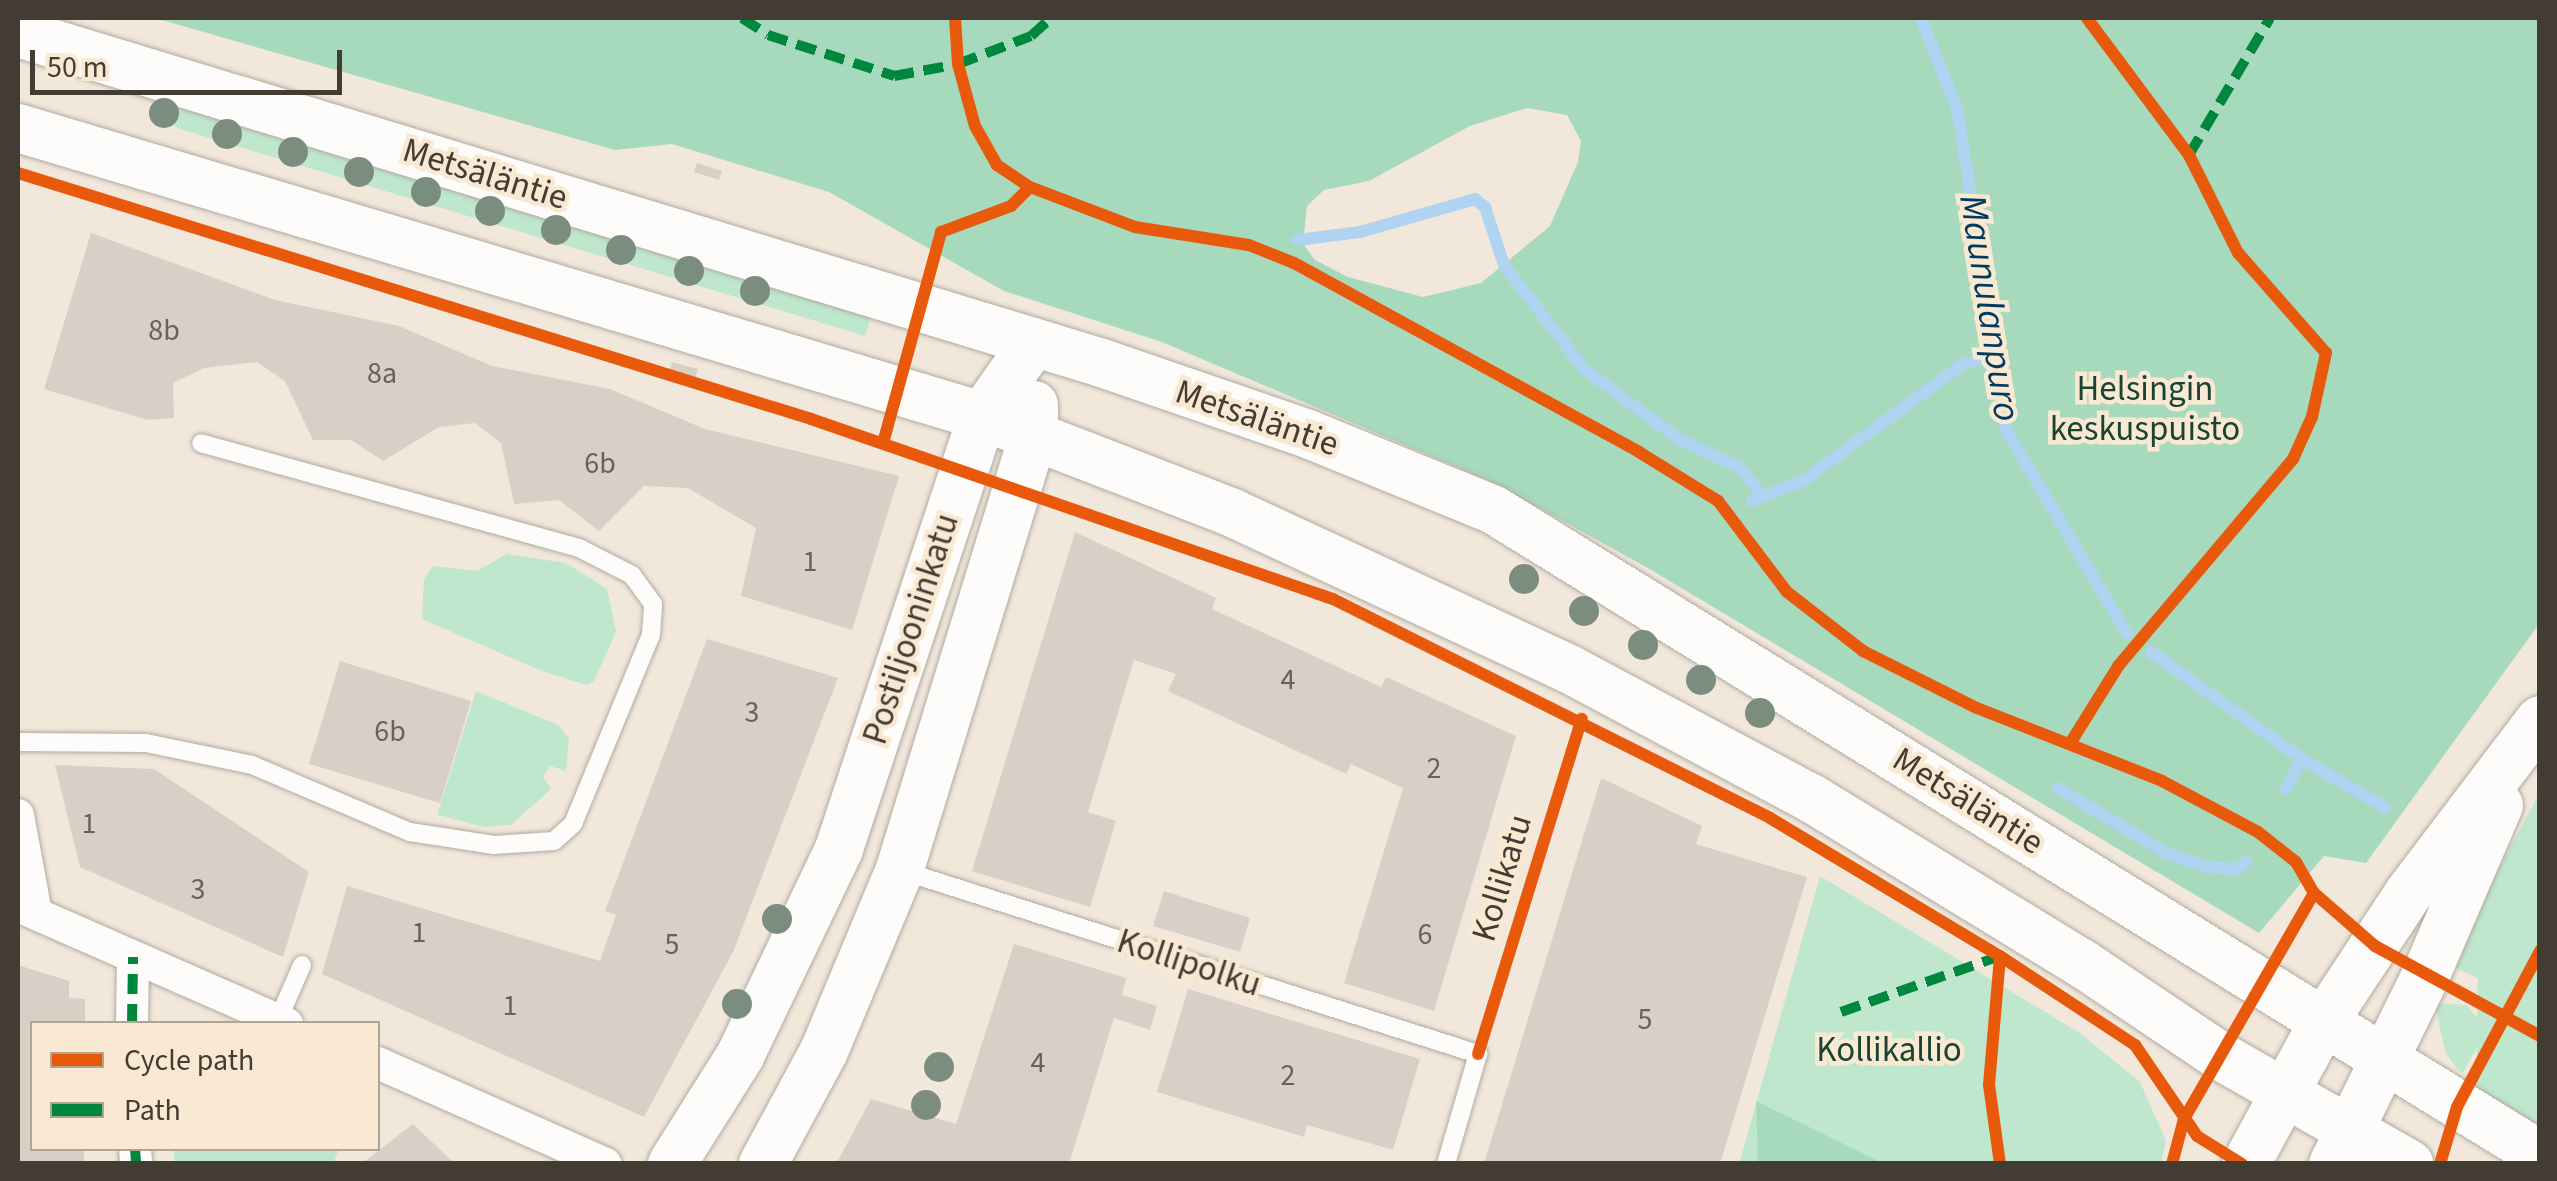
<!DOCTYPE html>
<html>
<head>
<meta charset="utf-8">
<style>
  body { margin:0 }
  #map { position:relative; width:2557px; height:1181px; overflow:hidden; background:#f1e8db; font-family:"Source Sans 3",sans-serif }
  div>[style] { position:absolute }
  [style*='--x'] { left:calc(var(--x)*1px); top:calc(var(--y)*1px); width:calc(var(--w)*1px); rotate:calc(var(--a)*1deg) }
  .green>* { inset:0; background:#bee7cd }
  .forest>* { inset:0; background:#a7d9bc }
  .stream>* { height:12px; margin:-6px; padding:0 6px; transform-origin:6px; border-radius:6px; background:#afd3f1 }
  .building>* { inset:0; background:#d8d0c7 }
  .roads { filter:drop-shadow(0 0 2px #b1aaa0) drop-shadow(0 0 2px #b1aaa0) }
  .lane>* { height:18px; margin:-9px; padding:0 9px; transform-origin:9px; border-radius:9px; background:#fdfcfa }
  .street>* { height:32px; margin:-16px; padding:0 16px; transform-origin:16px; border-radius:16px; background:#fdfcfa }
  .secondary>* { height:48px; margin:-24px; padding:0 24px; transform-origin:24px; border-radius:24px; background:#fdfcfa }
  .quiet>* { height:10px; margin-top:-5px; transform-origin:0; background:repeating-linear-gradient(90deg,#00873e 0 20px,transparent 0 30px) }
  .cycleway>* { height:12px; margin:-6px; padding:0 6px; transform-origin:6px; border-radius:6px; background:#e8590c }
  .trees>* { width:30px; height:30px; margin:-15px; border-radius:50%; background:#7a8d7e }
  span { translate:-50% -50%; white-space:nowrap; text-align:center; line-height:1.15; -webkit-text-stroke:9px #f9e9d3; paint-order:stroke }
  .number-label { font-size:30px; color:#69625a }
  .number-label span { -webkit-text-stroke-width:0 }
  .street-label { font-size:35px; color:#423c33 }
  .park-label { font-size:35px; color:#194332 }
  .water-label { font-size:38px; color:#023a5f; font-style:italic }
  .frame { position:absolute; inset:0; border:20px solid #423c33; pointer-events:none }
  .legend { position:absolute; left:30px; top:1021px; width:350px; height:130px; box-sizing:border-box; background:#f9e9d3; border:2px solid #b0a493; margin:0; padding:12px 18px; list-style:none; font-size:30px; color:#423c33 }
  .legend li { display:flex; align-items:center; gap:20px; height:50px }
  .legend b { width:50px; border:2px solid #b0a493 }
  .scale { position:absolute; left:30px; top:50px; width:312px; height:45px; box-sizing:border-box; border:5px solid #423c33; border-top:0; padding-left:12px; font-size:30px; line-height:35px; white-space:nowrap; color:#423c33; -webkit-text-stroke:8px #f9e9d3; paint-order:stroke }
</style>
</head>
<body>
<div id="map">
  <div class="green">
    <div style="clip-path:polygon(155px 99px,872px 314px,865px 336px,177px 128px)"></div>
    <div style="clip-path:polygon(507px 554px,566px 563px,607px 589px,616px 632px,594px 681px,587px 685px,542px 671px,422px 619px,424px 579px,433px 566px,477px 571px)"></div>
    <div style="clip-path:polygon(476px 691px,558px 725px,569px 739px,566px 771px,550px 766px,543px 777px,551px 789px,511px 825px,484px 827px,437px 815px)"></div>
    <div style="clip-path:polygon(2539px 794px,2539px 1126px,2476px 1089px,2477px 1047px,2463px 1073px,2456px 1068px,2445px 1051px,2437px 1014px,2437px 1003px,2467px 1005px,2477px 1018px,2478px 978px,2447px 964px)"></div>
    <div style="clip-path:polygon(1820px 876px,2080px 1033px,2140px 1082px,2166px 1141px,2161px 1163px,1739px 1164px)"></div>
    <div style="clip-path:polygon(174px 1149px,174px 1148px,339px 1149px,333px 1164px,174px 1163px)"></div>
  </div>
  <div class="forest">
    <div style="clip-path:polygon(evenodd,155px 18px,2539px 18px,2539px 624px,2366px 863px,2324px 856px,2259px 933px,1646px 567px,1492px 482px,1162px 342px,1004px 291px,829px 192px,672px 144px,615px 150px,155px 18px,1527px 108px,1567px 115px,1581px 141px,1578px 162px,1550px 226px,1481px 283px,1423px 297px,1348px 277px,1315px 260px,1303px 244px,1307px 206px,1324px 190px,1369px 181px,1470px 126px,1527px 108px)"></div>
    <div style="clip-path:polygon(1756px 1101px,1882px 1163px,1758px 1163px)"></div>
  </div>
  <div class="stream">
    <div style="--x:1921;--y:18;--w:101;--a:68.5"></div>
    <div style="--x:1958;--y:112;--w:322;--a:81.4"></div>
    <div style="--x:2006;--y:430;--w:237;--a:59.3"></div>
    <div style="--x:1298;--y:240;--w:63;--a:-7.4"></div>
    <div style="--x:1360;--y:232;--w:120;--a:-16"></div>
    <div style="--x:1475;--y:199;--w:13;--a:39"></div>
    <div style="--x:1485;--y:207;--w:61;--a:71.9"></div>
    <div style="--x:1504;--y:265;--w:131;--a:52.4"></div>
    <div style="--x:1584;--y:369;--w:118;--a:36.4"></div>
    <div style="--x:1679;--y:439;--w:68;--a:25.4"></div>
    <div style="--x:1740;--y:468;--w:36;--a:51"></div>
    <div style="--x:1752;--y:501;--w:55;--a:-21.4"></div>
    <div style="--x:1803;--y:481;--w:198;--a:-36.2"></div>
    <div style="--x:1963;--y:364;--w:31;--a:-13"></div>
    <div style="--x:2151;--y:652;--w:185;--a:35.3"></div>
    <div style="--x:2302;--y:759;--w:97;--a:30.3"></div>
    <div style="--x:2058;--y:788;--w:126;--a:31"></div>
    <div style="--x:2166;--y:853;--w:43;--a:18.9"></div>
    <div style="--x:2207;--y:867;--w:30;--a:4"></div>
    <div style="--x:2237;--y:869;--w:11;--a:-38"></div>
    <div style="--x:2286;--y:789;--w:34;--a:-62"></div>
  </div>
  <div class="building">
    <div style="clip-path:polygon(697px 163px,722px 171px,719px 180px,694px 172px)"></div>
    <div style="clip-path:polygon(91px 233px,275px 300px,399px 326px,492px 366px,610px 389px,705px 429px,899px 476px,852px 630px,741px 596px,756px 528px,688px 488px,644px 486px,599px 531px,559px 500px,514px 504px,501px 443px,475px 423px,439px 427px,383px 461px,351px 440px,313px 440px,285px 381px,257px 362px,204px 368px,173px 383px,174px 418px,148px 420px,44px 389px)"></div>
    <div style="clip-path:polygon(672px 362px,698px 369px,695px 378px,670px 370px)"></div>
    <div style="clip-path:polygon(1075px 532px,1216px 598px,1212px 609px,1381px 687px,1386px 677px,1516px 736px,1434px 1011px,1344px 983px,1403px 788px,1351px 764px,1346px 774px,1168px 691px,1176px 674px,1134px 660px,1088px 812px,1116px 821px,1090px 907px,972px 871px)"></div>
    <div style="clip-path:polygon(707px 639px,838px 678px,733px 952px,644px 1117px,322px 974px,347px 886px,600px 961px,616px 915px,605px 911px)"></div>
    <div style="clip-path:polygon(340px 661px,471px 701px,440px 803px,309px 764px)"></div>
    <div style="clip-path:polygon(55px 765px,154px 769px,309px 872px,283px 957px,80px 867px)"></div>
    <div style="clip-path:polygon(1601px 778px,1702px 826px,1696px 844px,1807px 877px,1720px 1164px,1484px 1164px)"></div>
    <div style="clip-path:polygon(1164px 891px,1250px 918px,1240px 952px,1153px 926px)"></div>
    <div style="clip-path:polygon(1014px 944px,1126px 978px,1122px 995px,1157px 1006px,1150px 1030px,1114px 1018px,1069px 1164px,836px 1164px,871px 1099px,956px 1124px)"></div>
    <div style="clip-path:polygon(18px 965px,69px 981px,69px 998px,85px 999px,85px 1024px,32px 1024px,32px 1148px,84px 1148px,84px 1164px,18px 1164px)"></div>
    <div style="clip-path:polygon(1188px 989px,1420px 1059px,1393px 1150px,1307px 1125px,1304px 1137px,1157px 1092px)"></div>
    <div style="clip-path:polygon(413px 1124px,455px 1164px,361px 1164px)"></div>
  </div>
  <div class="roads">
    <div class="lane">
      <div style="--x:18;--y:742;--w:128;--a:0.4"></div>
      <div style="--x:146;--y:743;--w:108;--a:11.7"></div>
      <div style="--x:252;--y:765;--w:172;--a:23"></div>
      <div style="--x:410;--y:832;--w:85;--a:8.8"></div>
      <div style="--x:494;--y:845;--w:60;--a:-3.8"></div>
      <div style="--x:554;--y:841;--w:25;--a:-42"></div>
      <div style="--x:573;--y:824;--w:204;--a:-67.6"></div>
      <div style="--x:651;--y:635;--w:31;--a:-86"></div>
      <div style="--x:653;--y:604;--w:36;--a:-126"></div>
      <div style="--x:632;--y:575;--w:59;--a:-153"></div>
      <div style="--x:579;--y:548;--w:392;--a:-164.5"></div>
      <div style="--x:900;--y:870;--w:607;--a:17.66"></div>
      <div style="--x:1478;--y:1054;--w:115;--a:106.2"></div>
      <div style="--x:278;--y:1020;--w:60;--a:-66.4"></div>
    </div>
    <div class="street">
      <div style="--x:18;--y:815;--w:100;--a:79.6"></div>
      <div style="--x:18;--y:906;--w:294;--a:23.7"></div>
      <div style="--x:132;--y:1024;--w:67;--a:-89.1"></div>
      <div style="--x:378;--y:1063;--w:249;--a:23.9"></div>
      <div style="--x:135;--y:1148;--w:16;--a:86"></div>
    </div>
    <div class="secondary">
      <div style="--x:18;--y:33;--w:1133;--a:16.93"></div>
      <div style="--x:1102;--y:363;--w:218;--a:19"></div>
      <div style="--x:1308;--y:434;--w:201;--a:22.2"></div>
      <div style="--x:1494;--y:510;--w:1229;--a:31.66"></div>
      <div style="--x:18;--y:128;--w:1006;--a:16.63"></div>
      <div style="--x:982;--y:416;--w:269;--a:21.1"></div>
      <div style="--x:1233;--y:513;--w:370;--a:24.9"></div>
      <div style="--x:1569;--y:669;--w:274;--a:28.1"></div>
      <div style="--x:1811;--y:798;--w:319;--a:31.4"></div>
      <div style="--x:2083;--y:964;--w:165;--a:33.9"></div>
      <div style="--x:2220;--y:1056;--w:218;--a:29.7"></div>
      <div style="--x:672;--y:1164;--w:128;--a:-57.8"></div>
      <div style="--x:740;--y:1056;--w:229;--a:-64.4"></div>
      <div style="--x:839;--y:849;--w:456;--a:-71.7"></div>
      <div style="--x:982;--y:416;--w:90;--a:-54.9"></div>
      <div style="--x:763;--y:1164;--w:128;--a:-61.6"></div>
      <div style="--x:824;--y:1051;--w:197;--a:-67.3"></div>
      <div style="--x:900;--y:869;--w:455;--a:-72.9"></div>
      <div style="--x:1034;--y:434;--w:29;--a:-90"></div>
      <div style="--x:2246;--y:1164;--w:161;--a:-61.4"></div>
      <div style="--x:2323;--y:1023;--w:154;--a:-56.6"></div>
      <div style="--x:2408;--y:894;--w:218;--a:-52.8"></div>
      <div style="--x:2333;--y:1164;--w:208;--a:-63.8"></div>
      <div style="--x:2425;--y:977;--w:187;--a:-66.7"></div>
    </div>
  </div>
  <div class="quiet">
    <div style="--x:742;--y:18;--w:31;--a:33"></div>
    <div style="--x:768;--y:35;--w:133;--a:18"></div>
    <div style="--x:894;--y:76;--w:65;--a:-10.6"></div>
    <div style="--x:958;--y:64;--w:78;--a:-21"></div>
    <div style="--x:1031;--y:36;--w:27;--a:-42"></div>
    <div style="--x:2189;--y:155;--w:159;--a:-59.4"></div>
    <div style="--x:1841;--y:1012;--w:169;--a:-19.4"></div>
    <div style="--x:132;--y:1024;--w:67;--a:-89.1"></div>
    <div style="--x:135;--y:1148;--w:16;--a:86"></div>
  </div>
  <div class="cycleway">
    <div style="--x:955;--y:18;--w:46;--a:86.3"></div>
    <div style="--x:958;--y:64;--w:64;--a:74.7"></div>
    <div style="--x:975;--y:126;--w:45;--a:60.6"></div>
    <div style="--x:997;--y:165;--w:40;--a:34"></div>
    <div style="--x:1030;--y:187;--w:112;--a:20.9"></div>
    <div style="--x:1135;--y:227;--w:115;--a:9"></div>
    <div style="--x:1249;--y:245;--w:48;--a:21.8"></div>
    <div style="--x:1294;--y:263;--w:393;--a:28.7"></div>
    <div style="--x:1639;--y:452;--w:93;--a:31.8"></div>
    <div style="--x:1718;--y:501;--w:114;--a:52.8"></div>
    <div style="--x:1787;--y:592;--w:96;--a:37.8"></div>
    <div style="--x:1863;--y:651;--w:127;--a:26.6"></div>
    <div style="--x:1977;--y:708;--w:199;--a:21.5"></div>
    <div style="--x:2162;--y:781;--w:109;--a:28"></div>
    <div style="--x:2258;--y:832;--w:48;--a:38.3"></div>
    <div style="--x:2296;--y:862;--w:36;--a:60"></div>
    <div style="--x:2314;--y:893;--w:81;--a:41"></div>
    <div style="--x:2375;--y:946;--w:188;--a:28.6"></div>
    <div style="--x:18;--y:173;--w:830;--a:17.23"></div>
    <div style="--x:811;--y:419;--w:552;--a:19.03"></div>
    <div style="--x:1333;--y:599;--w:489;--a:26.6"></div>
    <div style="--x:1770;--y:818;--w:268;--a:31"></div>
    <div style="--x:2000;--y:956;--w:162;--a:33.4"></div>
    <div style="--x:2135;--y:1045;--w:110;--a:55.7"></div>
    <div style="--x:2197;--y:1136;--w:53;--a:31.9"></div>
    <div style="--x:883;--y:443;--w:219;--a:-74.6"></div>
    <div style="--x:941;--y:232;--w:75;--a:-20.4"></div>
    <div style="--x:1011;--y:206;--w:27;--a:-45"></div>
    <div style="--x:2071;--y:742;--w:91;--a:-58.1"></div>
    <div style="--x:2119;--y:665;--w:270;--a:-49.8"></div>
    <div style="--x:2293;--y:459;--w:46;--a:-65.7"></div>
    <div style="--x:2312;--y:417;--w:66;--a:-77.7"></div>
    <div style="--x:2326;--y:353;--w:133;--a:-131.3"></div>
    <div style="--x:2238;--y:253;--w:110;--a:-116.6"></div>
    <div style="--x:2189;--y:155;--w:171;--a:-126.7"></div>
    <div style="--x:1478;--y:1054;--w:351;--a:-72.8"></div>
    <div style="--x:2000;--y:1164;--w:80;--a:-97.9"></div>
    <div style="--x:1989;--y:1085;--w:129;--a:-85.1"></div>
    <div style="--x:2172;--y:1164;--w:47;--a:-75.1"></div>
    <div style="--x:2184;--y:1119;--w:261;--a:-60.1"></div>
    <div style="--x:2440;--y:1164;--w:59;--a:-73.4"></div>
    <div style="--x:2457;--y:1107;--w:177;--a:-62"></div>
  </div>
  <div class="trees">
    <div style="left:164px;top:113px"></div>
    <div style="left:227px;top:134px"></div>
    <div style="left:293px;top:152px"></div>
    <div style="left:359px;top:172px"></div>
    <div style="left:426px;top:192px"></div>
    <div style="left:490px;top:211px"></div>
    <div style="left:556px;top:230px"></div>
    <div style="left:621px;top:250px"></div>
    <div style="left:689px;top:271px"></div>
    <div style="left:755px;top:291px"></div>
    <div style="left:1524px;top:579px"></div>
    <div style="left:1584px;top:611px"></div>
    <div style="left:1643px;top:645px"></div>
    <div style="left:1701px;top:680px"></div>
    <div style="left:1760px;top:713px"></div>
    <div style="left:777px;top:919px"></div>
    <div style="left:737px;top:1004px"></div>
    <div style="left:939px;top:1067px"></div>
    <div style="left:926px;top:1105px"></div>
  </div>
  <div class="number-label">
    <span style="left:164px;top:331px">8b</span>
    <span style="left:382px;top:374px">8a</span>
    <span style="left:600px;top:464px">6b</span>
    <span style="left:810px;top:562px">1</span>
    <span style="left:1288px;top:680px">4</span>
    <span style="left:752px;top:713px">3</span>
    <span style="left:390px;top:732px">6b</span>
    <span style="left:1434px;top:769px">2</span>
    <span style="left:89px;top:824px">1</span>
    <span style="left:198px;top:890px">3</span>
    <span style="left:419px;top:933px">1</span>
    <span style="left:1425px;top:935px">6</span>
    <span style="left:672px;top:945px">5</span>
    <span style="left:510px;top:1006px">1</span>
    <span style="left:1645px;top:1020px">5</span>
    <span style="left:1038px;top:1063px">4</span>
    <span style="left:1288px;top:1076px">2</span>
  </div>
  <div class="street-label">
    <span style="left:485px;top:174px;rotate:17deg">Metsäläntie</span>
    <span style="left:1257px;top:418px;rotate:19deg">Metsäläntie</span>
    <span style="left:911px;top:629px;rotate:-72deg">Postiljooninkatu</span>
    <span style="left:1968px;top:801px;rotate:32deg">Metsäläntie</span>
    <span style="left:1502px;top:878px;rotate:-73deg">Kollikatu</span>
    <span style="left:1189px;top:963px;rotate:18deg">Kollipolku</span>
  </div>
  <div class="park-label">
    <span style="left:2145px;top:409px">Helsingin<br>keskuspuisto</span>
    <span style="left:1889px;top:1050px">Kollikallio</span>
  </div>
  <div class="water-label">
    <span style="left:1989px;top:308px;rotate:81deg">Maunulanpuro</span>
  </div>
  <div class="frame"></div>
  <ul class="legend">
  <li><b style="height:12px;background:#e8590c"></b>Cycle path</li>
  <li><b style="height:12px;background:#00873e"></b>Path</li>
  </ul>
  <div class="scale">50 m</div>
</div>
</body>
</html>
